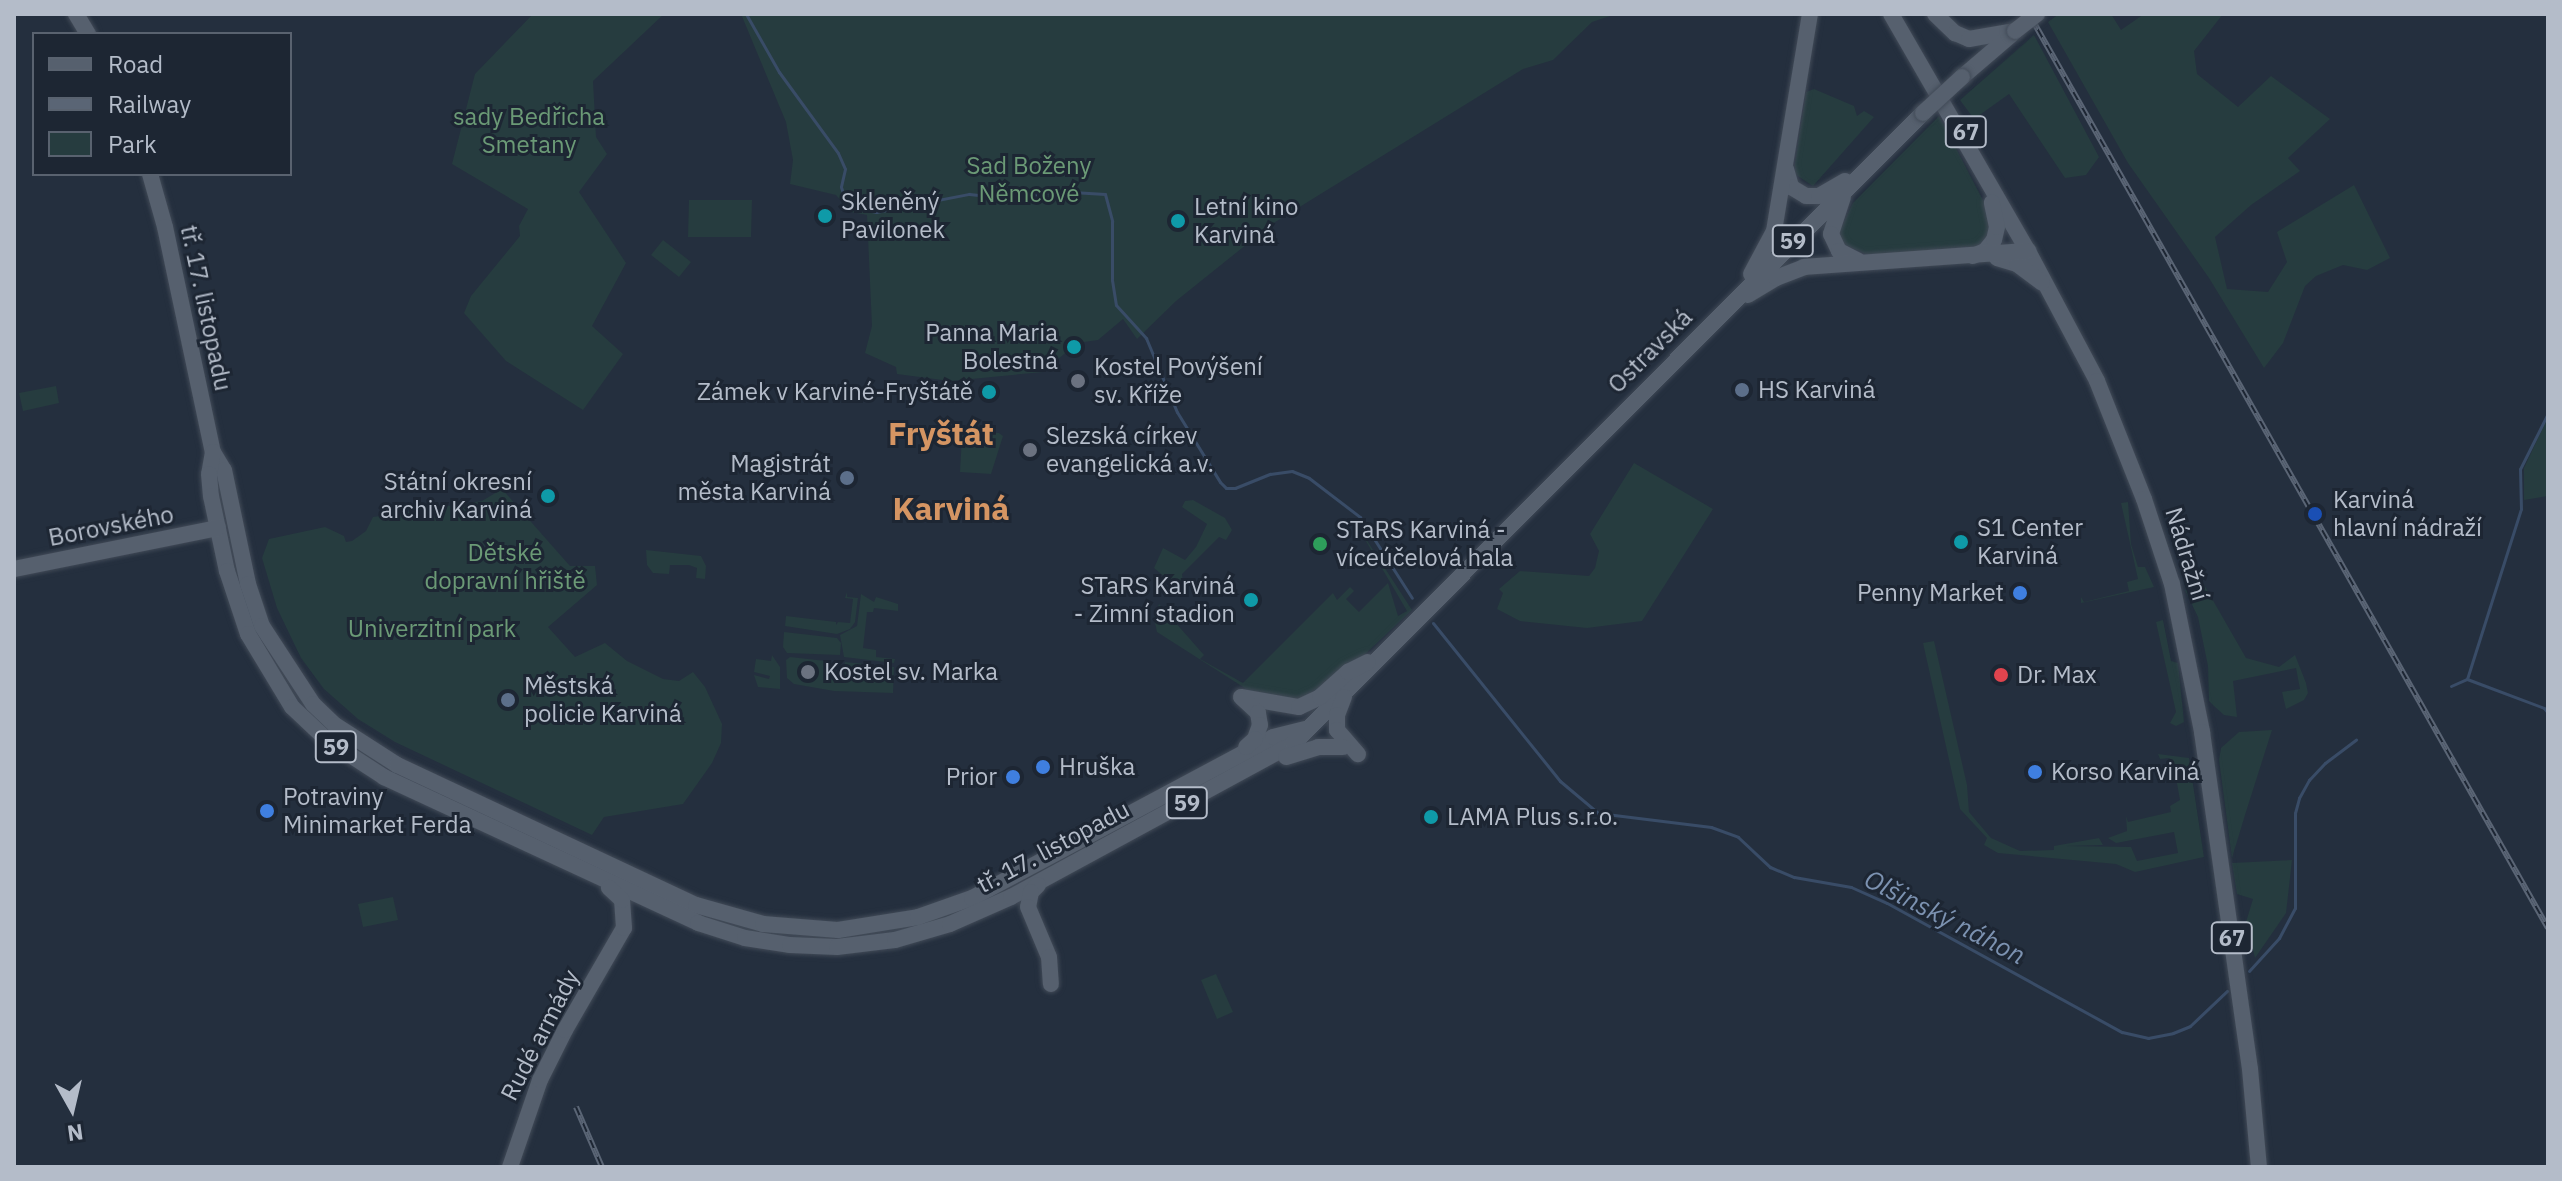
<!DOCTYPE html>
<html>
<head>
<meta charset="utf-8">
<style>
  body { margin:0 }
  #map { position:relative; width:2562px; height:1181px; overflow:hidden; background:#242f3e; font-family:"IBM Plex Sans",sans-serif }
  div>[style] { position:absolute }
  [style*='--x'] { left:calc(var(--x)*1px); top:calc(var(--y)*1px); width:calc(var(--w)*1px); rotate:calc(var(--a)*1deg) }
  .green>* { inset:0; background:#263c3f }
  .stream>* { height:3px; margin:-1.5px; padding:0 1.5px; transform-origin:1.5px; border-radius:1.5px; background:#394c67 }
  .roads { filter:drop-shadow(0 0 2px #414a57) drop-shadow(0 0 2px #414a57) }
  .major>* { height:16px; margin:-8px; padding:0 8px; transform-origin:8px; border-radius:8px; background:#56606e }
  .rail>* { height:6px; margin-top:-3px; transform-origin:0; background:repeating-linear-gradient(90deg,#1d2633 0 9px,#5a6575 0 18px); box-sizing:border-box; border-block:2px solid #5a6575 }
  .bridges { filter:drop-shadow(0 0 2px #414a57) drop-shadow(0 0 2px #414a57) }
  .major-bridge>* { height:16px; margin:-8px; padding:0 8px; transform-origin:8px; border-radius:8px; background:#56606e }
  .dots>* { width:22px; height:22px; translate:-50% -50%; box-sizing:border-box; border:4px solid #1d2633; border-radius:50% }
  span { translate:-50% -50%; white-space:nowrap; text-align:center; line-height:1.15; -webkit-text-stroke:6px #1d2633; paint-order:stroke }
  .shield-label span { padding:2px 6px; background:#1d2633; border:2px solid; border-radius:6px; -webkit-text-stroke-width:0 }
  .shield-label { font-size:22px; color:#b4bcc9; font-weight:700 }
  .park-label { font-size:24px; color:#6b9a76 }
  .poi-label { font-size:24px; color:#b4bcc9 }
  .left { translate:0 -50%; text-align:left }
  .right { translate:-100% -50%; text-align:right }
  .street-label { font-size:24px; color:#b4bcc9 }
  .water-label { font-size:26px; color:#7c92b1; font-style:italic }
  .district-label { font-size:32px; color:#d59563; font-weight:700 }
  .frame { position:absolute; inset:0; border:16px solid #b4bcc9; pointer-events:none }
  .legend { position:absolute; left:32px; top:32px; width:260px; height:144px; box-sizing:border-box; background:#1d2633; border:2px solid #59626f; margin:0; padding:10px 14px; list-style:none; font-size:24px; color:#b4bcc9 }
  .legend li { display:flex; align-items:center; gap:16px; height:40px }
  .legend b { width:40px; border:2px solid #59626f }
  .north { position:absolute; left:32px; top:1069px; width:80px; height:80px; -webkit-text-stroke:6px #1d2633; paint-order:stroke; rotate:172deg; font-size:22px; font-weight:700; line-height:32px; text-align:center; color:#b4bcc9 }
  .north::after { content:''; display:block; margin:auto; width:28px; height:36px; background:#b4bcc9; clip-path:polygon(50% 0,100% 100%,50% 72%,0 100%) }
</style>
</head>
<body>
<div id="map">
  <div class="green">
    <div style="clip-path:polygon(533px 14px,664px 14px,593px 81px,596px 137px,607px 154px,579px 192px,626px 263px,592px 326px,623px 354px,583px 410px,506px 361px,464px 313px,471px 296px,520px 236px,519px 226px,528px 209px,452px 164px,475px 74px)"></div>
    <div style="clip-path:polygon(741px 14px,1616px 14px,1592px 22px,1553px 60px,1523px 69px,1272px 224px,1176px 301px,1137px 339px,1123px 319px,1098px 340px,1070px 344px,1070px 349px,1043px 372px,950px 381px,897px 374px,896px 367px,865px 353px,872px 326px,867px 215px,851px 212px,836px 195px,790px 184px,793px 160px,786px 122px)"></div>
    <div style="clip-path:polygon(2059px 14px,2111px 14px,2121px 30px,2144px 14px,2223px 14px,2194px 51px,2197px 74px,2238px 107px,2271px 76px,2330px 119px,2288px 158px,2300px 171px,2251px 205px,2215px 237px,2227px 289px,2268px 292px,2287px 262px,2277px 232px,2354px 185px,2390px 258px,2367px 270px,2343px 265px,2316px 276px,2305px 286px,2283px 343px,2264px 368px,2209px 278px,2128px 163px,2048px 22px)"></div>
    <div style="clip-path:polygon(2034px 35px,2099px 157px,2086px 175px,2065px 178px,2009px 94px,1974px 119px,1960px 100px)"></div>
    <div style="clip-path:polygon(1814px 89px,1854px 106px,1857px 116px,1864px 111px,1874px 117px,1813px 186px,1795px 174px,1795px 163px,1806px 92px)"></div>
    <div style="clip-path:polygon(1939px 116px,1986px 206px,1991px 221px,1988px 239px,1974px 250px,1869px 255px,1845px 245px,1839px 232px,1853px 203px)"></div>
    <div style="clip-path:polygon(689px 200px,752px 200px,751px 237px,688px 237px)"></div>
    <div style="clip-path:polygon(663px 240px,691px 262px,679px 277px,651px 255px)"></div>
    <div style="clip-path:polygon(56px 386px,59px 403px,23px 411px,19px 393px)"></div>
    <div style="clip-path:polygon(2548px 417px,2548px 496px,2524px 500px,2524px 468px)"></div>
    <div style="clip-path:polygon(969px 431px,999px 433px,1003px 436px,991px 474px,960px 472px,962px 436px)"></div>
    <div style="clip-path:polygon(1634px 463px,1713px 509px,1642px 621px,1587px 628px,1520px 621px,1497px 609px,1503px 593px,1499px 589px,1520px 571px,1589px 576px,1595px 568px,1599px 551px,1590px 534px)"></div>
    <div style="clip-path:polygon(502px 489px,570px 566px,595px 566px,597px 585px,548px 627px,575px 657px,605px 643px,627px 661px,663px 679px,679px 681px,693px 672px,705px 687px,722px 724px,721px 743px,712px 763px,683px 804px,604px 817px,592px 835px,395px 742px,358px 719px,324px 689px,301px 658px,277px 608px,262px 558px,269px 539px,325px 527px,344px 536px,346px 542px,352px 541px,366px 531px,373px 517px,482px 501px)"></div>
    <div style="clip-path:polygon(1193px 500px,1225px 518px,1232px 530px,1226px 540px,1219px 537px,1182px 574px,1183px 582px,1172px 583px,1154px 568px,1163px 548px,1185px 560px,1196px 547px,1207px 524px,1182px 507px,1185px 501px)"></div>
    <div style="clip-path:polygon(2128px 502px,2131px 544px,2138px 567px,2145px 567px,2154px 587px,2081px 603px,2081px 597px,2084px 602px,2129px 591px,2127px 582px,2138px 579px,2121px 503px)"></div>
    <div style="clip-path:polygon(1353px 519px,1412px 610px,1329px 688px,1307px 702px,1254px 694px,1157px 632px,1154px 618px,1159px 604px,1204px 655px,1200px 659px,1243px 683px,1333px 593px,1337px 600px,1350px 587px,1354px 591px,1346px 599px,1359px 612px,1388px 583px,1398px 616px,1407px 611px)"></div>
    <div style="clip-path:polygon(646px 550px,701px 556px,706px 566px,705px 579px,696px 578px,697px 568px,689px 565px,670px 565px,669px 574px,653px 573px,647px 565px)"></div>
    <div style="clip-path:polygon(2203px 583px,2246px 658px,2279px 667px,2295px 655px,2306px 683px,2308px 693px,2304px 700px,2286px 709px,2282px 692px,2300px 689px,2296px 668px,2233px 681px,2237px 717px,2224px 715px,2214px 706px,2209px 701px,2208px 666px,2198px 617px,2185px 590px)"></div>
    <div style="clip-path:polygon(847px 592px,847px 597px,858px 598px,855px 622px,850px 629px,837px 634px,785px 626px,786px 616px,836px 622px,836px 625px,838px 622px,850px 623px,853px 599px,845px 598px)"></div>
    <div style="clip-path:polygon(861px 594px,874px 602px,876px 597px,898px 604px,898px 611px,874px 608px,873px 612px,867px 612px,863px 648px,876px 650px,876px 657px,895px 659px,894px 663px,844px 657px,840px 635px,857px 626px)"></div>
    <div style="clip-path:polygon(2163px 620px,2171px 661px,2178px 663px,2184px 722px,2176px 726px,2170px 723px,2176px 712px,2156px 622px)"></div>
    <div style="clip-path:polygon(784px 632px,837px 638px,841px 643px,840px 655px,787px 653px,783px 647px)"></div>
    <div style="clip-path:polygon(1934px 641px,1967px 785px,1969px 812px,1991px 838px,2020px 851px,2054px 850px,2054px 846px,2099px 838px,2103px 845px,2065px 846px,2131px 847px,2137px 861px,2178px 853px,2174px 832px,2116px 843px,2108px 838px,2127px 831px,2126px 816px,2128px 822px,2171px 812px,2170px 806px,2180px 800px,2173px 761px,2169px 758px,2160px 759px,2158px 754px,2189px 758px,2204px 857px,2135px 872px,2116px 864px,1998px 853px,1984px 845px,1987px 838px,1960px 809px,1923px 643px)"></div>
    <div style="clip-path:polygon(772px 655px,780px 667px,780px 689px,758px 687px,754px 675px,769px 679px,770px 676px,754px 672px,756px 659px,771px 661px)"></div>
    <div style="clip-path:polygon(790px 657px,826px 661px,826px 679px,840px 680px,845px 662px,894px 667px,893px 693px,834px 691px,794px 684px,787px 678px,786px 660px)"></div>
    <div style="clip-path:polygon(2272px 730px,2245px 815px,2232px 858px,2219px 760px,2221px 748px,2239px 732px)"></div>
    <div style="clip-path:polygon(2292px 860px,2286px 913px,2255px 958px,2246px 922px,2253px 899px,2237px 894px,2232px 863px)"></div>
    <div style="clip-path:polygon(393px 897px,398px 920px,363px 927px,358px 904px)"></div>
    <div style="clip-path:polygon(1216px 974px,1233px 1012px,1217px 1019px,1201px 980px)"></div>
  </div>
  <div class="stream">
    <div style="--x:746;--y:14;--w:67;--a:60.4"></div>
    <div style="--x:779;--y:72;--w:100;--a:53.9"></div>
    <div style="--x:838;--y:153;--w:17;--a:66"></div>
    <div style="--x:845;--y:169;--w:18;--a:103"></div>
    <div style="--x:841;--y:187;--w:13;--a:72"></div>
    <div style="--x:845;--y:199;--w:11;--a:45"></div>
    <div style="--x:853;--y:207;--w:24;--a:12"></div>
    <div style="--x:876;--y:212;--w:95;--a:-11"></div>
    <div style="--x:969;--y:194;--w:39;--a:6"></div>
    <div style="--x:1008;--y:198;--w:49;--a:-8.3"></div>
    <div style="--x:1056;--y:191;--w:49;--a:3.5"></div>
    <div style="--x:1105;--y:194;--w:28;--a:75"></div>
    <div style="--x:1112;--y:221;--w:59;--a:90"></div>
    <div style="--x:1112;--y:280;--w:25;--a:81"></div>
    <div style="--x:1116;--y:305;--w:45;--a:47.7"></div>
    <div style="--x:1146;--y:338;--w:80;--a:67.3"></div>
    <div style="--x:1177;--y:412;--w:82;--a:58.4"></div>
    <div style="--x:1220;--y:482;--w:8;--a:45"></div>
    <div style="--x:1226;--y:488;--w:9;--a:0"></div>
    <div style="--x:1235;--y:488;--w:38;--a:-22"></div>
    <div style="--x:1270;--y:474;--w:22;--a:-8"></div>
    <div style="--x:1292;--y:471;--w:18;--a:22"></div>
    <div style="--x:1309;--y:478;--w:64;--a:37.4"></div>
    <div style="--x:1360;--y:517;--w:96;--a:57.3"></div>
    <div style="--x:1433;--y:623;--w:203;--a:51.2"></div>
    <div style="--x:1560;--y:781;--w:50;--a:40.1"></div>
    <div style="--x:1598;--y:813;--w:114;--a:7.1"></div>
    <div style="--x:1711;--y:827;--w:29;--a:20"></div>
    <div style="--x:1738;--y:837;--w:44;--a:43.2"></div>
    <div style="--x:1770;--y:867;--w:26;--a:23"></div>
    <div style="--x:1794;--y:877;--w:58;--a:10"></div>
    <div style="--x:1851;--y:887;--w:39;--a:24"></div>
    <div style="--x:1887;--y:903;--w:268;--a:28.8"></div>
    <div style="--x:2122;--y:1032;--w:27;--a:13"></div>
    <div style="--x:2148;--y:1038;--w:25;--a:-11"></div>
    <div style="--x:2173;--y:1033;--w:18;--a:-22"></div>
    <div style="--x:2190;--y:1026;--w:51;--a:-43.4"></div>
    <div style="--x:2467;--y:679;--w:178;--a:-72.4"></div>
    <div style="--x:2521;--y:509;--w:40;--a:-91.4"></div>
    <div style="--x:2520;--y:469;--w:63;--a:-63.4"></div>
    <div style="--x:2451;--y:686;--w:17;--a:-24"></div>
    <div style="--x:2467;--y:679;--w:82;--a:20.6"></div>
    <div style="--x:2544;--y:708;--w:6;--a:51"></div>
    <div style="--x:2249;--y:971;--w:45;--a:-47.7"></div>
    <div style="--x:2279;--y:938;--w:34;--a:-62"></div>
    <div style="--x:2295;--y:908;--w:95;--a:-90"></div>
    <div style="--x:2295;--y:813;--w:16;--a:-75"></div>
    <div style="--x:2299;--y:798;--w:21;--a:-61"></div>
    <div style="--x:2309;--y:780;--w:23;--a:-47"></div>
    <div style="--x:2325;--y:763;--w:39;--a:-37"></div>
  </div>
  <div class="roads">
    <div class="major">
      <div style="--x:76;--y:14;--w:23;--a:59"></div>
      <div style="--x:1891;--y:14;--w:274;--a:60"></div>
      <div style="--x:2028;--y:251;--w:147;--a:62"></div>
      <div style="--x:2097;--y:381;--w:127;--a:68.3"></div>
      <div style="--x:2144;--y:499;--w:89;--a:71.8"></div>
      <div style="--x:2172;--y:584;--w:151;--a:78.5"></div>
      <div style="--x:2202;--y:732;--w:340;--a:81.9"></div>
      <div style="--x:2250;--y:1069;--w:98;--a:84.8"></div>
      <div style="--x:1935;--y:14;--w:28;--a:44"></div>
      <div style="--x:1955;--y:33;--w:15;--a:23"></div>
      <div style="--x:1969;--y:39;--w:47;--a:-9.9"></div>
      <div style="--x:1962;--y:77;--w:65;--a:-40.6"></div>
      <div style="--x:1786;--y:169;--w:19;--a:74"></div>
      <div style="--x:1791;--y:187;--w:17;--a:31"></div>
      <div style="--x:1806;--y:196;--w:13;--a:0"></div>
      <div style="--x:1819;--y:196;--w:30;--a:-30"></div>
      <div style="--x:150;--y:174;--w:55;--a:74.2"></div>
      <div style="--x:165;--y:227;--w:230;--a:78"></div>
      <div style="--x:213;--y:452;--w:21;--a:59"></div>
      <div style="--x:224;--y:470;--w:116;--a:78.1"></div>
      <div style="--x:248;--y:584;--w:44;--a:71.6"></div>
      <div style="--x:262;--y:626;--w:93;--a:56.8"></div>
      <div style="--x:313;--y:704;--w:30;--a:44"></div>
      <div style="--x:335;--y:725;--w:74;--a:32.8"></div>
      <div style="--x:397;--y:765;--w:330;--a:25.1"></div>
      <div style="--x:696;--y:905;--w:70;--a:15.8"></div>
      <div style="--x:763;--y:924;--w:75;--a:4.6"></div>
      <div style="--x:838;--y:930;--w:81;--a:-9.2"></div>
      <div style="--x:918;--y:917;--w:57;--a:-19.4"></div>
      <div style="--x:972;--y:898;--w:341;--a:-28.1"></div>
      <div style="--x:1273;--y:737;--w:34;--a:-14"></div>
      <div style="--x:1843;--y:197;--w:39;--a:108"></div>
      <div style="--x:1831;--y:234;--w:19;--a:65"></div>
      <div style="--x:1839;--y:251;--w:22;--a:27"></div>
      <div style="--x:1973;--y:256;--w:13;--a:-23"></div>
      <div style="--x:1985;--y:251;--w:14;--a:-51"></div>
      <div style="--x:1994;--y:240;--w:13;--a:-77"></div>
      <div style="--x:1997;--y:227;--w:25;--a:-102"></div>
      <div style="--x:1997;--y:258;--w:21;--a:17"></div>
      <div style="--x:2017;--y:264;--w:31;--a:37"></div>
      <div style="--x:1751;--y:274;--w:49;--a:-61.9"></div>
      <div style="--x:1774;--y:231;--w:220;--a:-80.6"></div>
      <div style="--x:1748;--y:295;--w:33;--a:-31"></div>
      <div style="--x:1776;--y:278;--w:30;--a:-21"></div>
      <div style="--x:1804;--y:267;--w:225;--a:-4.1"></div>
      <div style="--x:213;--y:452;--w:22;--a:100"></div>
      <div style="--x:209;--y:474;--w:22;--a:85"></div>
      <div style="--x:211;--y:496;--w:77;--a:78"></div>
      <div style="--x:227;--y:571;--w:66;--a:71.6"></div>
      <div style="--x:248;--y:634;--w:85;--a:58.9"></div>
      <div style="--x:292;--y:707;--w:48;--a:43.3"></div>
      <div style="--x:327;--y:740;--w:68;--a:33"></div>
      <div style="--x:384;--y:777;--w:346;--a:24.9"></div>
      <div style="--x:698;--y:923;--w:49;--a:17.7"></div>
      <div style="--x:745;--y:938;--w:46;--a:8.8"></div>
      <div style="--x:790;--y:945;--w:47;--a:2.4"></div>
      <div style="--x:837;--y:947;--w:58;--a:-6.9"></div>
      <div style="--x:895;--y:940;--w:57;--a:-16.2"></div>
      <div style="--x:950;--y:924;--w:67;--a:-23.9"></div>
      <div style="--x:1011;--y:897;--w:321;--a:-28.5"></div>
      <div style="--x:1293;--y:744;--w:892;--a:-45.05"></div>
      <div style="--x:14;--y:569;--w:208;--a:-11.4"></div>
      <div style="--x:1241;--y:697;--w:59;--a:9.8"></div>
      <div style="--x:1299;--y:707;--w:23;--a:-25"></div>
      <div style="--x:1320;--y:697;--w:38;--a:-42"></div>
      <div style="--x:1348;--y:672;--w:22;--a:-27"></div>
      <div style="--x:1344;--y:697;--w:19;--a:111"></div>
      <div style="--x:1337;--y:715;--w:15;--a:90"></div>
      <div style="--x:1337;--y:730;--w:32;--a:49"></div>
      <div style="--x:1242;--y:698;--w:22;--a:43"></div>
      <div style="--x:1258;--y:713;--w:12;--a:81"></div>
      <div style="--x:1260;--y:725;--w:15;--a:110"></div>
      <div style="--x:1255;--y:739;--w:12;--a:138"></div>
      <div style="--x:1286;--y:757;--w:34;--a:-17"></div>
      <div style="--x:1318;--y:747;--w:25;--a:0"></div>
      <div style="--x:1038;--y:885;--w:10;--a:135"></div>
      <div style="--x:1031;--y:892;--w:15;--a:101"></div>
      <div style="--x:1028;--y:907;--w:54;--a:67.2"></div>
      <div style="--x:1049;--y:957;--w:27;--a:86"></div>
      <div style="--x:510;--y:1167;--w:92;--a:-71"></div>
      <div style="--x:540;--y:1080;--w:56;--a:-63.4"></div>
      <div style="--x:565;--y:1030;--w:118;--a:-60"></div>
      <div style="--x:624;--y:928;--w:28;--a:-94"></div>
      <div style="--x:622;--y:900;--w:18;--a:-137"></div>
    </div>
  </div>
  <div class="rail">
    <div style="--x:2029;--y:14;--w:1051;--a:60.41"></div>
    <div style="--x:576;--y:1107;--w:65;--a:66.6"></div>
  </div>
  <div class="bridges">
    <div class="major-bridge">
      <div style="--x:2015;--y:31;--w:28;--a:-38"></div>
      <div style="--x:1923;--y:113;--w:53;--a:-42.7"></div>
    </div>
  </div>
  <div class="dots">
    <div style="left:825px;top:216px;background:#0f9aa8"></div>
    <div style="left:1178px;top:221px;background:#0f9aa8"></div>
    <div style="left:1074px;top:347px;background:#0f9aa8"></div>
    <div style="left:1078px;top:381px;background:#6b7280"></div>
    <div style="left:1742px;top:390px;background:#5c6f8a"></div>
    <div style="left:989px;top:392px;background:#0f9aa8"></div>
    <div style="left:1030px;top:450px;background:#6b7280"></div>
    <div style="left:847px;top:478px;background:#5c6f8a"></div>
    <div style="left:548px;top:496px;background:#0f9aa8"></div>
    <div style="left:2315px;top:514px;background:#1a4fb4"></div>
    <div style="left:1961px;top:542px;background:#0f9aa8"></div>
    <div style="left:1320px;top:544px;background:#2e9e5b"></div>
    <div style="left:2020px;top:593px;background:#3f7fe0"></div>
    <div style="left:1251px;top:600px;background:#0f9aa8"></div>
    <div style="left:808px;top:672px;background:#6b7280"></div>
    <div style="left:2001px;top:675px;background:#e0444e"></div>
    <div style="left:508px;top:700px;background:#5c6f8a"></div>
    <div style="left:1043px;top:767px;background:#3f7fe0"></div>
    <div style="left:2035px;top:772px;background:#3f7fe0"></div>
    <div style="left:1013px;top:777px;background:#3f7fe0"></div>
    <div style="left:267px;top:811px;background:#3f7fe0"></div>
    <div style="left:1431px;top:817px;background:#0f9aa8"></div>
  </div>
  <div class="shield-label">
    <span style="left:1966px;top:132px">67</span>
    <span style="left:1793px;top:241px">59</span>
    <span style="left:336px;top:747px">59</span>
    <span style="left:1187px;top:803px">59</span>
    <span style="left:2232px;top:938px">67</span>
  </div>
  <div class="park-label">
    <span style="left:529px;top:131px">sady Bedřicha<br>Smetany</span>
    <span style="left:1029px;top:180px">Sad Boženy<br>Němcové</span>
    <span style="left:505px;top:567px">Dětské<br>dopravní hřiště</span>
    <span style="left:432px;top:629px">Univerzitní park</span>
  </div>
  <div class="poi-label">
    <span class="left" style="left:841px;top:216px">Skleněný<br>Pavilonek</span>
    <span class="left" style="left:1194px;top:221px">Letní kino<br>Karviná</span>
    <span class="right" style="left:1058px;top:347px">Panna Maria<br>Bolestná</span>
    <span class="left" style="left:1094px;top:381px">Kostel Povýšení<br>sv. Kříže</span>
    <span class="left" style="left:1758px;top:390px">HS Karviná</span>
    <span class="right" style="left:973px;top:392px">Zámek v Karviné-Fryštátě</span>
    <span class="left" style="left:1046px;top:450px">Slezská církev<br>evangelická a.v.</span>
    <span class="right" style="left:831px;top:478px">Magistrát<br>města Karviná</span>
    <span class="right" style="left:532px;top:496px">Státní okresní<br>archiv Karviná</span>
    <span class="left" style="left:2333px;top:514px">Karviná<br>hlavní nádraží</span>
    <span class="left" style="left:1977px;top:542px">S1 Center<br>Karviná</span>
    <span class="left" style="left:1336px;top:544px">STaRS Karviná -<br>víceúčelová hala</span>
    <span class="right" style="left:1235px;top:600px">STaRS Karviná<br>- Zimní stadion</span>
    <span class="right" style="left:2004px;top:593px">Penny Market</span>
    <span class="left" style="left:824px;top:672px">Kostel sv. Marka</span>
    <span class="left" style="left:2017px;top:675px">Dr. Max</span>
    <span class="left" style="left:524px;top:700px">Městská<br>policie Karviná</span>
    <span class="left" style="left:1059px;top:767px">Hruška</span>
    <span class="left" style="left:2051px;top:772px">Korso Karviná</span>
    <span class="right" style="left:997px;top:777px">Prior</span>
    <span class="left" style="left:283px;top:811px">Potraviny<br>Minimarket Ferda</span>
    <span class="left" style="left:1447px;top:817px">LAMA Plus s.r.o.</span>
  </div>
  <div class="street-label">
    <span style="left:206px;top:308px;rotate:78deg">tř. 17. listopadu</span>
    <span style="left:1650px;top:351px;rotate:-45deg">Ostravská</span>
    <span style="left:111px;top:526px;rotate:-11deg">Borovského</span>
    <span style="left:2187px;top:554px;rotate:73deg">Nádražní</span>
    <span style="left:1053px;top:847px;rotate:-28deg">tř. 17. listopadu</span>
    <span style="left:540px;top:1035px;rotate:-63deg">Rudé armády</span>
  </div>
  <div class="water-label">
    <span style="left:1945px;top:917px;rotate:27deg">Olšinský náhon</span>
  </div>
  <div class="district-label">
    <span style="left:941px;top:433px">Fryštát</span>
    <span style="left:951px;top:508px">Karviná</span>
  </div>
  <div class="frame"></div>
  <ul class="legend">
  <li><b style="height:10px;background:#56606e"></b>Road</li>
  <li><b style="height:10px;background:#5a6575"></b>Railway</li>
  <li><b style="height:22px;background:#263c3f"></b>Park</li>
  </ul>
  <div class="north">N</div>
</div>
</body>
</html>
